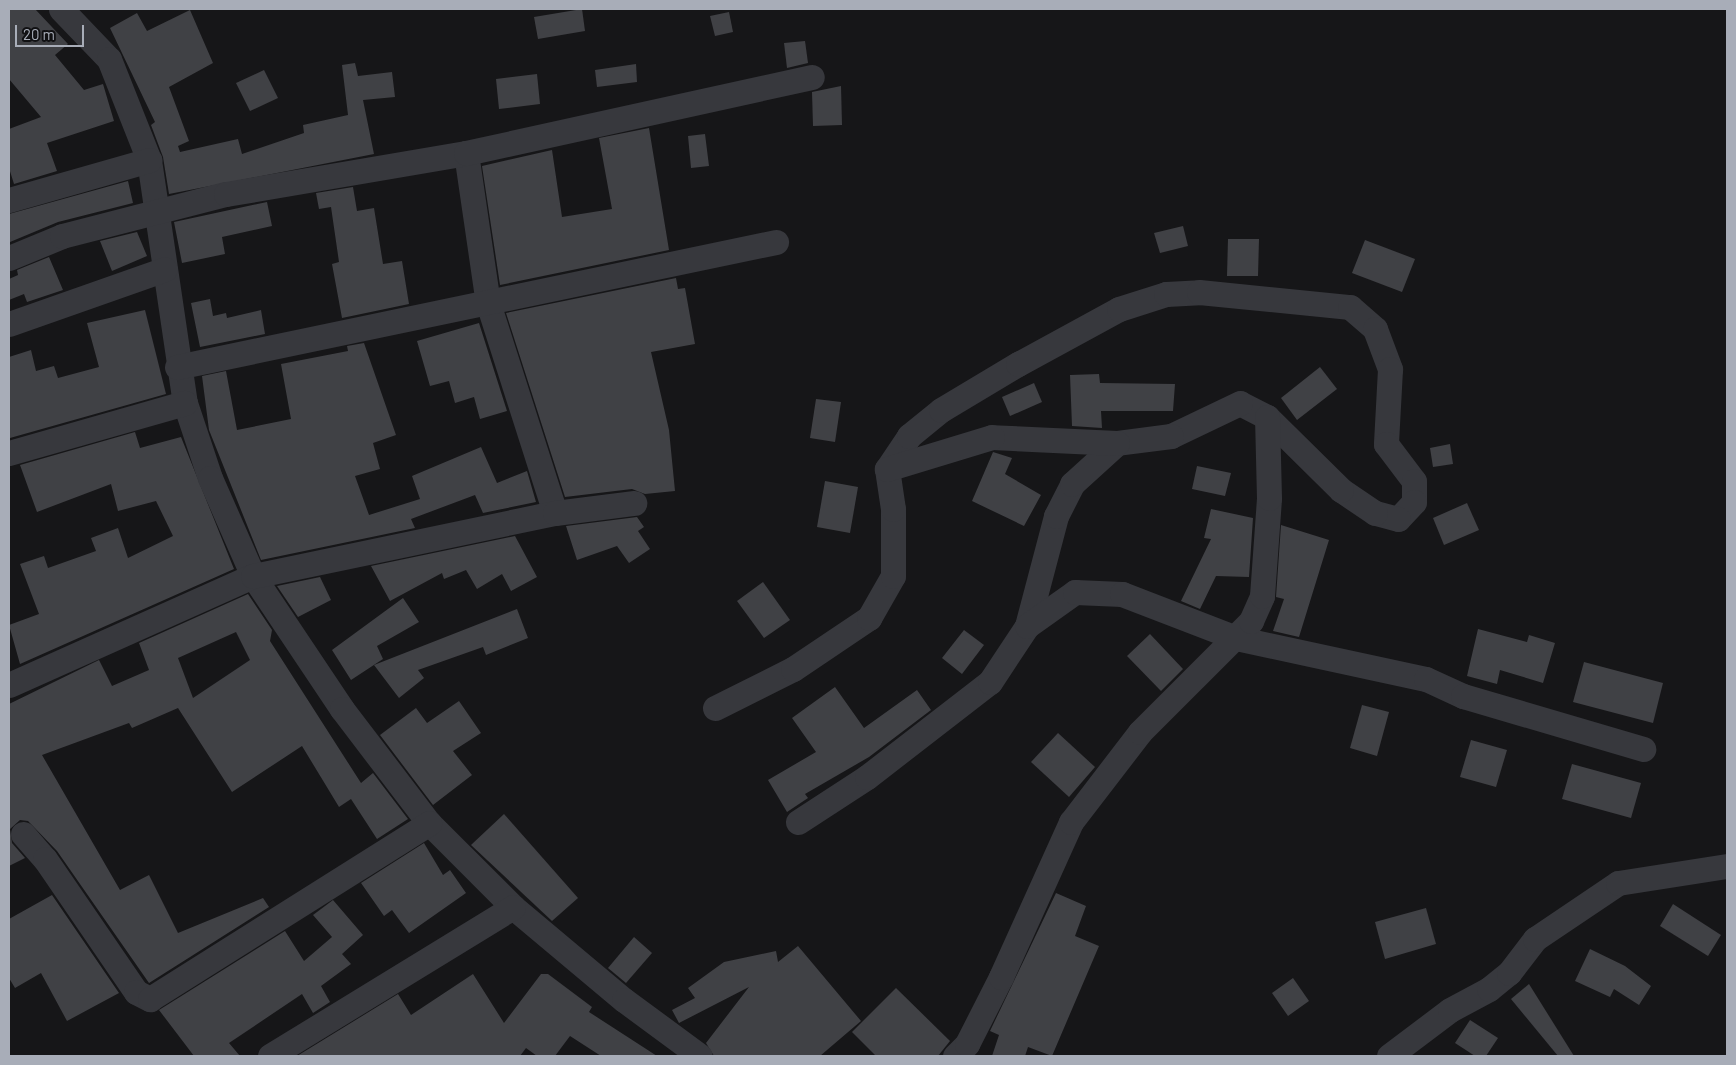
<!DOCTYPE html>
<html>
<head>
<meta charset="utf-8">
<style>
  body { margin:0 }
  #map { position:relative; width:1736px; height:1065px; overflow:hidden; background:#161618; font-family:Barlow,sans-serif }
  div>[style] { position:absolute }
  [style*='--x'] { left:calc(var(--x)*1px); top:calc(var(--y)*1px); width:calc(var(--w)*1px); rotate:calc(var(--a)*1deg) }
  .building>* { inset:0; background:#404145 }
  .minor>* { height:25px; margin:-12.5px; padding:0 12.5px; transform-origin:12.5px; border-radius:12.5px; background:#37383d }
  span { translate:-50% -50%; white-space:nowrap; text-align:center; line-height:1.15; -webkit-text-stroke:4px #111113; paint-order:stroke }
  .frame { position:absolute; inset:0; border:10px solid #a8adb8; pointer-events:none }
  .scale { position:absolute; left:15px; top:25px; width:69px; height:22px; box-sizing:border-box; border:2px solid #a8adb8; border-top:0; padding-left:6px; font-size:15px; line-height:18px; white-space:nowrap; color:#a8adb8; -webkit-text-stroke:4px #111113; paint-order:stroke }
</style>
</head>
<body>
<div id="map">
  <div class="building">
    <div style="clip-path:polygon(9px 9px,35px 9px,68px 44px,55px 55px,84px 90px,103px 84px,114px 121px,47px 143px,57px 171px,14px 184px,9px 168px,9px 129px,41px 117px,9px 79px)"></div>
    <div style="clip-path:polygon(582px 9px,585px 31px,538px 39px,534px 17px)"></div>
    <div style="clip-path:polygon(190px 10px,213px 63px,169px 87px,189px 141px,178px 146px,180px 152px,238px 139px,242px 154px,304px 133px,303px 125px,348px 115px,342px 65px,355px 63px,358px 76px,392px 72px,395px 97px,363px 100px,374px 154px,169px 194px,163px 157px,151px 125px,155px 122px,110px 28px,137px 13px,147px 31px)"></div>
    <div style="clip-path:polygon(729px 12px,733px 32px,715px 36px,710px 16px)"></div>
    <div style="clip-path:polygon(805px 41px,808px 63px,787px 68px,784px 43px)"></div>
    <div style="clip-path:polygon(636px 64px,637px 82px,597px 87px,595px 70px)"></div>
    <div style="clip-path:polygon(264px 70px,278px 98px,250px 111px,236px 83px)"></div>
    <div style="clip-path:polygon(537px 74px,540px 104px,499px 109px,496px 79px)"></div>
    <div style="clip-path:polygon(841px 86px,842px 125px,813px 126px,812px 92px)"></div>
    <div style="clip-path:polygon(649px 128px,669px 250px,500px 285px,482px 166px,552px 150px,562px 217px,612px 209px,599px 138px)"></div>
    <div style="clip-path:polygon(705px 134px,709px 166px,691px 168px,688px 136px)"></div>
    <div style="clip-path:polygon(128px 181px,133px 203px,58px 222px,10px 242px,9px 214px)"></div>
    <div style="clip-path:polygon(353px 187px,357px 211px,374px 208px,383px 264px,402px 261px,409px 304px,342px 318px,332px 264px,339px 262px,331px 207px,319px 209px,316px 193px)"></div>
    <div style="clip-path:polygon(267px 202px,272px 226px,222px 237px,225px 254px,182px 263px,174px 222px)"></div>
    <div style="clip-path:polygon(1183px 226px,1188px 246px,1160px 253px,1154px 233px)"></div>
    <div style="clip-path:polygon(137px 232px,147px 256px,112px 271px,100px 241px)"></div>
    <div style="clip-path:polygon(1228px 239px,1259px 239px,1258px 276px,1227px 276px)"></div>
    <div style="clip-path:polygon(1365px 240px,1415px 259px,1402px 292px,1352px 273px)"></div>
    <div style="clip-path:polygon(49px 257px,63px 290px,27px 302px,24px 294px,9px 300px,9px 279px,18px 275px,17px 270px)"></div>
    <div style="clip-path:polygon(676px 278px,678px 289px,685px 288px,695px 344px,651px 352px,669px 430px,675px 491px,645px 494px,632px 489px,565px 497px,506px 313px)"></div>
    <div style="clip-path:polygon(210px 299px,213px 316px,226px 313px,227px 318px,261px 310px,265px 334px,200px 347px,191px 303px)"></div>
    <div style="clip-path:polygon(145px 310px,166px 394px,10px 438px,9px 357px,31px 350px,36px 371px,54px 366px,58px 378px,99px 367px,87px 323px)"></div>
    <div style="clip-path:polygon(479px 323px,507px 411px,480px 419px,474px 397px,455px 403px,449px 381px,430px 386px,417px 341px)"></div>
    <div style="clip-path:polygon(364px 343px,396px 435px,373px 443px,380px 469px,355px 476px,369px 515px,420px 499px,412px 476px,481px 447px,497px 483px,527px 471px,536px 502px,483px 513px,475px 495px,411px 519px,415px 528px,261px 560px,209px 430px,202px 376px,226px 371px,237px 430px,291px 419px,281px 364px,348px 351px,347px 346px)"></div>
    <div style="clip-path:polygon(1320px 367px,1337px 389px,1297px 420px,1281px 398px)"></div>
    <div style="clip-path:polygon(1099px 374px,1100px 383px,1175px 384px,1173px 411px,1101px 411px,1102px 428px,1072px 426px,1070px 375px)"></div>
    <div style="clip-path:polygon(1034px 383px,1042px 402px,1010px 416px,1002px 397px)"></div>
    <div style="clip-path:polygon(816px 399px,841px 402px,835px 442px,810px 438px)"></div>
    <div style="clip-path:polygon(135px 432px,140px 448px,181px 437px,234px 569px,20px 664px,9px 625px,39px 614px,20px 564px,44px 556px,48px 568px,96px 551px,91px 538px,118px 528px,128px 558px,173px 536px,156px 501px,118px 511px,111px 484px,37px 512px,20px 465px)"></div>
    <div style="clip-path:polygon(1450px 444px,1453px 464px,1433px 467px,1430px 448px)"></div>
    <div style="clip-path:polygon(993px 452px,1012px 458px,1005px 474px,1041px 495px,1024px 526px,972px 501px)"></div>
    <div style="clip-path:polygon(1197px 466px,1231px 473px,1225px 496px,1192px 489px)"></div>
    <div style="clip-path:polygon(825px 481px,858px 487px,850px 533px,817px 527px)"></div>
    <div style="clip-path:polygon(1467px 503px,1479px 530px,1444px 545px,1433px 518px)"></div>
    <div style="clip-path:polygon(1211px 509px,1253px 518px,1249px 577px,1216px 576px,1200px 609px,1181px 601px,1211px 539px,1204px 538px)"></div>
    <div style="clip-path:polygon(637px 517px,644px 527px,638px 531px,650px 549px,629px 563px,617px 546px,577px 560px,566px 526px)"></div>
    <div style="clip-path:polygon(1281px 525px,1329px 540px,1299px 637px,1273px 631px,1284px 599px,1276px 597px)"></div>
    <div style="clip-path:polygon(515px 536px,537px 577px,511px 591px,502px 574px,477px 589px,466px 570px,444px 579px,442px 573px,390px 601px,371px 566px)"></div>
    <div style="clip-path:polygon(320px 577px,331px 600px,298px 617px,277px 586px)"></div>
    <div style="clip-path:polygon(763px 582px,790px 620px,764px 638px,737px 601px)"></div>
    <div style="clip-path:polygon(evenodd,248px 594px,272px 630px,270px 641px,361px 783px,373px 773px,408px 819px,377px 839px,351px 799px,339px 807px,302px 746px,232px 792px,178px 708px,132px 728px,129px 723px,42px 755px,120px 890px,149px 875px,178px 933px,263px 898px,269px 907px,149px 983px,57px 851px,28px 821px,20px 820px,10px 829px,12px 843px,25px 858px,9px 866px,9px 704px,99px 660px,112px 686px,149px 670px,139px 643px,248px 594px,236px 632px,250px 660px,193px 698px,178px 658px,236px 632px)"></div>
    <div style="clip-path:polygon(403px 598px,419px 622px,377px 646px,383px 659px,351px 680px,332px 650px)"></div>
    <div style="clip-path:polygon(517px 609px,528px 638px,486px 655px,483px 647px,418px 670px,424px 678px,399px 698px,374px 665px)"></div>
    <div style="clip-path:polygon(1478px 629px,1527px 642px,1529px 635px,1555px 643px,1543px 683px,1500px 670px,1497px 684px,1467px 676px)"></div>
    <div style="clip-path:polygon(964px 630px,984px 645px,962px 674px,942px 658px)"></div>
    <div style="clip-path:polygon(1150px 634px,1183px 669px,1161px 691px,1127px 656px)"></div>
    <div style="clip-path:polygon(1584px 662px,1663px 683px,1653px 723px,1573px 702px)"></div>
    <div style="clip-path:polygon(835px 687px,864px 728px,917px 690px,931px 710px,869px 757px,805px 794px,808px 798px,787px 812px,768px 780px,816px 752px,792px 718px)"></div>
    <div style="clip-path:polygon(459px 701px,481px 733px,453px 751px,472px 775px,433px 805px,380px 735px,416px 708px,427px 723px)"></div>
    <div style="clip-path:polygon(1362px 705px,1389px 712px,1377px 756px,1350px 748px)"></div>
    <div style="clip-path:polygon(1058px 733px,1095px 767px,1069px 797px,1031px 762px)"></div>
    <div style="clip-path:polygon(1471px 740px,1507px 750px,1496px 787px,1460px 777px)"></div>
    <div style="clip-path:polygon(1572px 764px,1641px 783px,1631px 818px,1562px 799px)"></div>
    <div style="clip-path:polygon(504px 814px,578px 898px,552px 921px,471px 845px)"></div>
    <div style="clip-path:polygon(424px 843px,443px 875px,450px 870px,466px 893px,409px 933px,392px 910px,384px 916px,361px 883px)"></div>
    <div style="clip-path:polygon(1056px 893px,1086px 906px,1075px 936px,1099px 946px,1052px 1056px,1028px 1047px,1025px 1056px,992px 1056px,999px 1035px,990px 1031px)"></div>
    <div style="clip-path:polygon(52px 895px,119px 993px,67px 1021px,41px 973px,15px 988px,9px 978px,9px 919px)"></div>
    <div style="clip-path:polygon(333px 900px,363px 935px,342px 954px,351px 964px,321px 986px,330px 1002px,313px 1013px,302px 994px,229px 1043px,240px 1056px,194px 1056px,159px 1010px,285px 931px,304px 961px,332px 937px,313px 915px)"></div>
    <div style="clip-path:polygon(1673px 904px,1721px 935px,1708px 956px,1660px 926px)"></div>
    <div style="clip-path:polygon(1426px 908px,1436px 944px,1385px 959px,1375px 922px)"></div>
    <div style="clip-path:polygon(634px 937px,652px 953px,626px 983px,608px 968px)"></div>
    <div style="clip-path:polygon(798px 946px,861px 1021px,820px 1056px,714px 1056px,706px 1043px,749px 987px,679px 1023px,672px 1010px,695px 998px,688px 988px,724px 962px,776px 951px,778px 962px)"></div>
    <div style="clip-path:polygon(1590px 949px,1625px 966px,1651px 986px,1639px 1005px,1614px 989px,1610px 997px,1575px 981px)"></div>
    <div style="clip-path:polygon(473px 974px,504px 1023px,541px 974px,548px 974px,592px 1007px,589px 1012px,657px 1056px,601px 1056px,570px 1036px,555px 1056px,537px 1056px,526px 1048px,520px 1056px,297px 1056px,398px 994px,411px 1015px)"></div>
    <div style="clip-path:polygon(1293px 978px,1309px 1001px,1288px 1016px,1272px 993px)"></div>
    <div style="clip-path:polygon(1529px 984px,1574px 1056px,1558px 1056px,1511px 999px)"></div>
    <div style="clip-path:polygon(896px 988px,950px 1041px,938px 1056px,876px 1056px,852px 1032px)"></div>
    <div style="clip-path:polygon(1470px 1020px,1498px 1038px,1486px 1056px,1475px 1056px,1455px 1043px)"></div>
  </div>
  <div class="minor">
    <div style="--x:61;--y:9;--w:69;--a:46.2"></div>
    <div style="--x:109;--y:59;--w:109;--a:68.4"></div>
    <div style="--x:149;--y:160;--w:246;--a:81.6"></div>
    <div style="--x:185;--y:403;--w:79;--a:71.6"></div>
    <div style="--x:210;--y:478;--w:107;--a:66.3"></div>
    <div style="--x:253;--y:576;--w:160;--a:56.2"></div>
    <div style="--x:342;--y:709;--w:143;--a:52.7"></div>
    <div style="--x:429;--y:823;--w:119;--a:45"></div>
    <div style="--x:513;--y:907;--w:145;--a:40"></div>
    <div style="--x:624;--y:1000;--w:94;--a:36.4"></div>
    <div style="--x:466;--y:153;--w:152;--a:81.7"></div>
    <div style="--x:488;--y:303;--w:220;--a:72.3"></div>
    <div style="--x:9;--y:200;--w:146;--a:-15.9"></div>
    <div style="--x:9;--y:258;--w:57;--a:-22.5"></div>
    <div style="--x:62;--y:236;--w:169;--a:-14.4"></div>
    <div style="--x:226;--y:194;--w:243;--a:-9.7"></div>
    <div style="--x:466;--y:153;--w:354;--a:-12.4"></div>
    <div style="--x:9;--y:324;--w:165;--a:-19.4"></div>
    <div style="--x:177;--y:367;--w:612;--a:-11.79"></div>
    <div style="--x:9;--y:453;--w:183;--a:-15.9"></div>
    <div style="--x:1027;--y:626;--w:114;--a:-75.2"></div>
    <div style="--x:1056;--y:516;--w:36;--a:-63"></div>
    <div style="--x:1072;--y:484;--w:61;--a:-42.3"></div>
    <div style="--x:9;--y:685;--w:267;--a:-24.1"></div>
    <div style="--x:253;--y:576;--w:309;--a:-11.8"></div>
    <div style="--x:555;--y:513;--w:80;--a:-7.2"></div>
    <div style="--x:715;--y:708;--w:87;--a:-26.6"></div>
    <div style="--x:793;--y:669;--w:92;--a:-33.9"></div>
    <div style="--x:869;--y:618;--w:48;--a:-60.3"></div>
    <div style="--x:893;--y:576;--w:67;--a:-90"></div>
    <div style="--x:893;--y:509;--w:40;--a:-98.5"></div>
    <div style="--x:887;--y:469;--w:40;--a:-56"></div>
    <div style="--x:909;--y:436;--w:41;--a:-39.1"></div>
    <div style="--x:941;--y:410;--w:90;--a:-30.9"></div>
    <div style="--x:1018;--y:364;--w:115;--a:-28.6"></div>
    <div style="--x:1119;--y:309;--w:49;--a:-17.7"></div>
    <div style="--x:1166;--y:294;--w:33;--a:-3"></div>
    <div style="--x:1199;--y:292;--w:152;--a:5.7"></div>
    <div style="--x:1350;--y:307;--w:33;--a:41"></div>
    <div style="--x:1375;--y:329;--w:43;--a:69.4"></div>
    <div style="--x:1390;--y:369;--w:75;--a:93.1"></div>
    <div style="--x:1386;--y:444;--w:46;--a:52.9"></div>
    <div style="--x:1414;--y:481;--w:21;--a:90"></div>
    <div style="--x:1414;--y:502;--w:23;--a:133"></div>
    <div style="--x:1398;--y:519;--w:24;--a:-165"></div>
    <div style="--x:1375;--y:513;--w:41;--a:-145.9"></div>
    <div style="--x:1341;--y:490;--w:104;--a:-135.4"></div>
    <div style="--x:1267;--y:417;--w:30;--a:-153"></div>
    <div style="--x:1240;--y:403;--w:76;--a:154.4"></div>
    <div style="--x:1171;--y:436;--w:54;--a:172.6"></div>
    <div style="--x:1117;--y:443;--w:125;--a:-177.3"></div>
    <div style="--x:992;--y:437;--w:110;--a:163.1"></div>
    <div style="--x:798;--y:822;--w:82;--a:-33.1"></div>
    <div style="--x:867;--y:777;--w:155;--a:-37.7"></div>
    <div style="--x:990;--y:682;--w:67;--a:-56.5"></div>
    <div style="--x:1027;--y:626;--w:59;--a:-35.3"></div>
    <div style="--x:1075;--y:592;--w:47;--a:2.4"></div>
    <div style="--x:1122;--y:594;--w:122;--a:21.1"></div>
    <div style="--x:1236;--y:638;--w:194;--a:12.2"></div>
    <div style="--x:1426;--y:679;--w:41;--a:24.7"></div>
    <div style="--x:1463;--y:696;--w:188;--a:16.4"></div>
    <div style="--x:23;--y:834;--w:33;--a:49"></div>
    <div style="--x:45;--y:859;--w:161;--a:55.6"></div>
    <div style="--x:136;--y:992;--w:16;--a:27"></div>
    <div style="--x:150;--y:999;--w:330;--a:-32.2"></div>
    <div style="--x:270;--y:1056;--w:285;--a:-31.5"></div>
    <div style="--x:955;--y:1056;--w:17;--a:-45"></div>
    <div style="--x:967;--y:1044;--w:75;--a:-63.1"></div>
    <div style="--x:1001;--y:977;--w:170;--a:-65.7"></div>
    <div style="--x:1071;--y:822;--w:113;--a:-52.5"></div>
    <div style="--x:1140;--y:732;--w:157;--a:-45"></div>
    <div style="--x:1251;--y:621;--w:27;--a:-66"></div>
    <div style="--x:1262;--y:596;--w:98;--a:-85.9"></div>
    <div style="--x:1269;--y:498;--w:81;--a:-91.4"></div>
    <div style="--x:1389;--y:1056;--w:76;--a:-37"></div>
    <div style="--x:1450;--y:1010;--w:44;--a:-28.3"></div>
    <div style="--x:1489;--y:989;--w:26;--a:-39"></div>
    <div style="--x:1509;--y:973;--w:43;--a:-52.6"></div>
    <div style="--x:1535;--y:939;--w:100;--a:-34"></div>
    <div style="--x:1618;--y:883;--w:110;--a:-8.9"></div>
  </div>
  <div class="frame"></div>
  <div class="scale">20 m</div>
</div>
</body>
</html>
